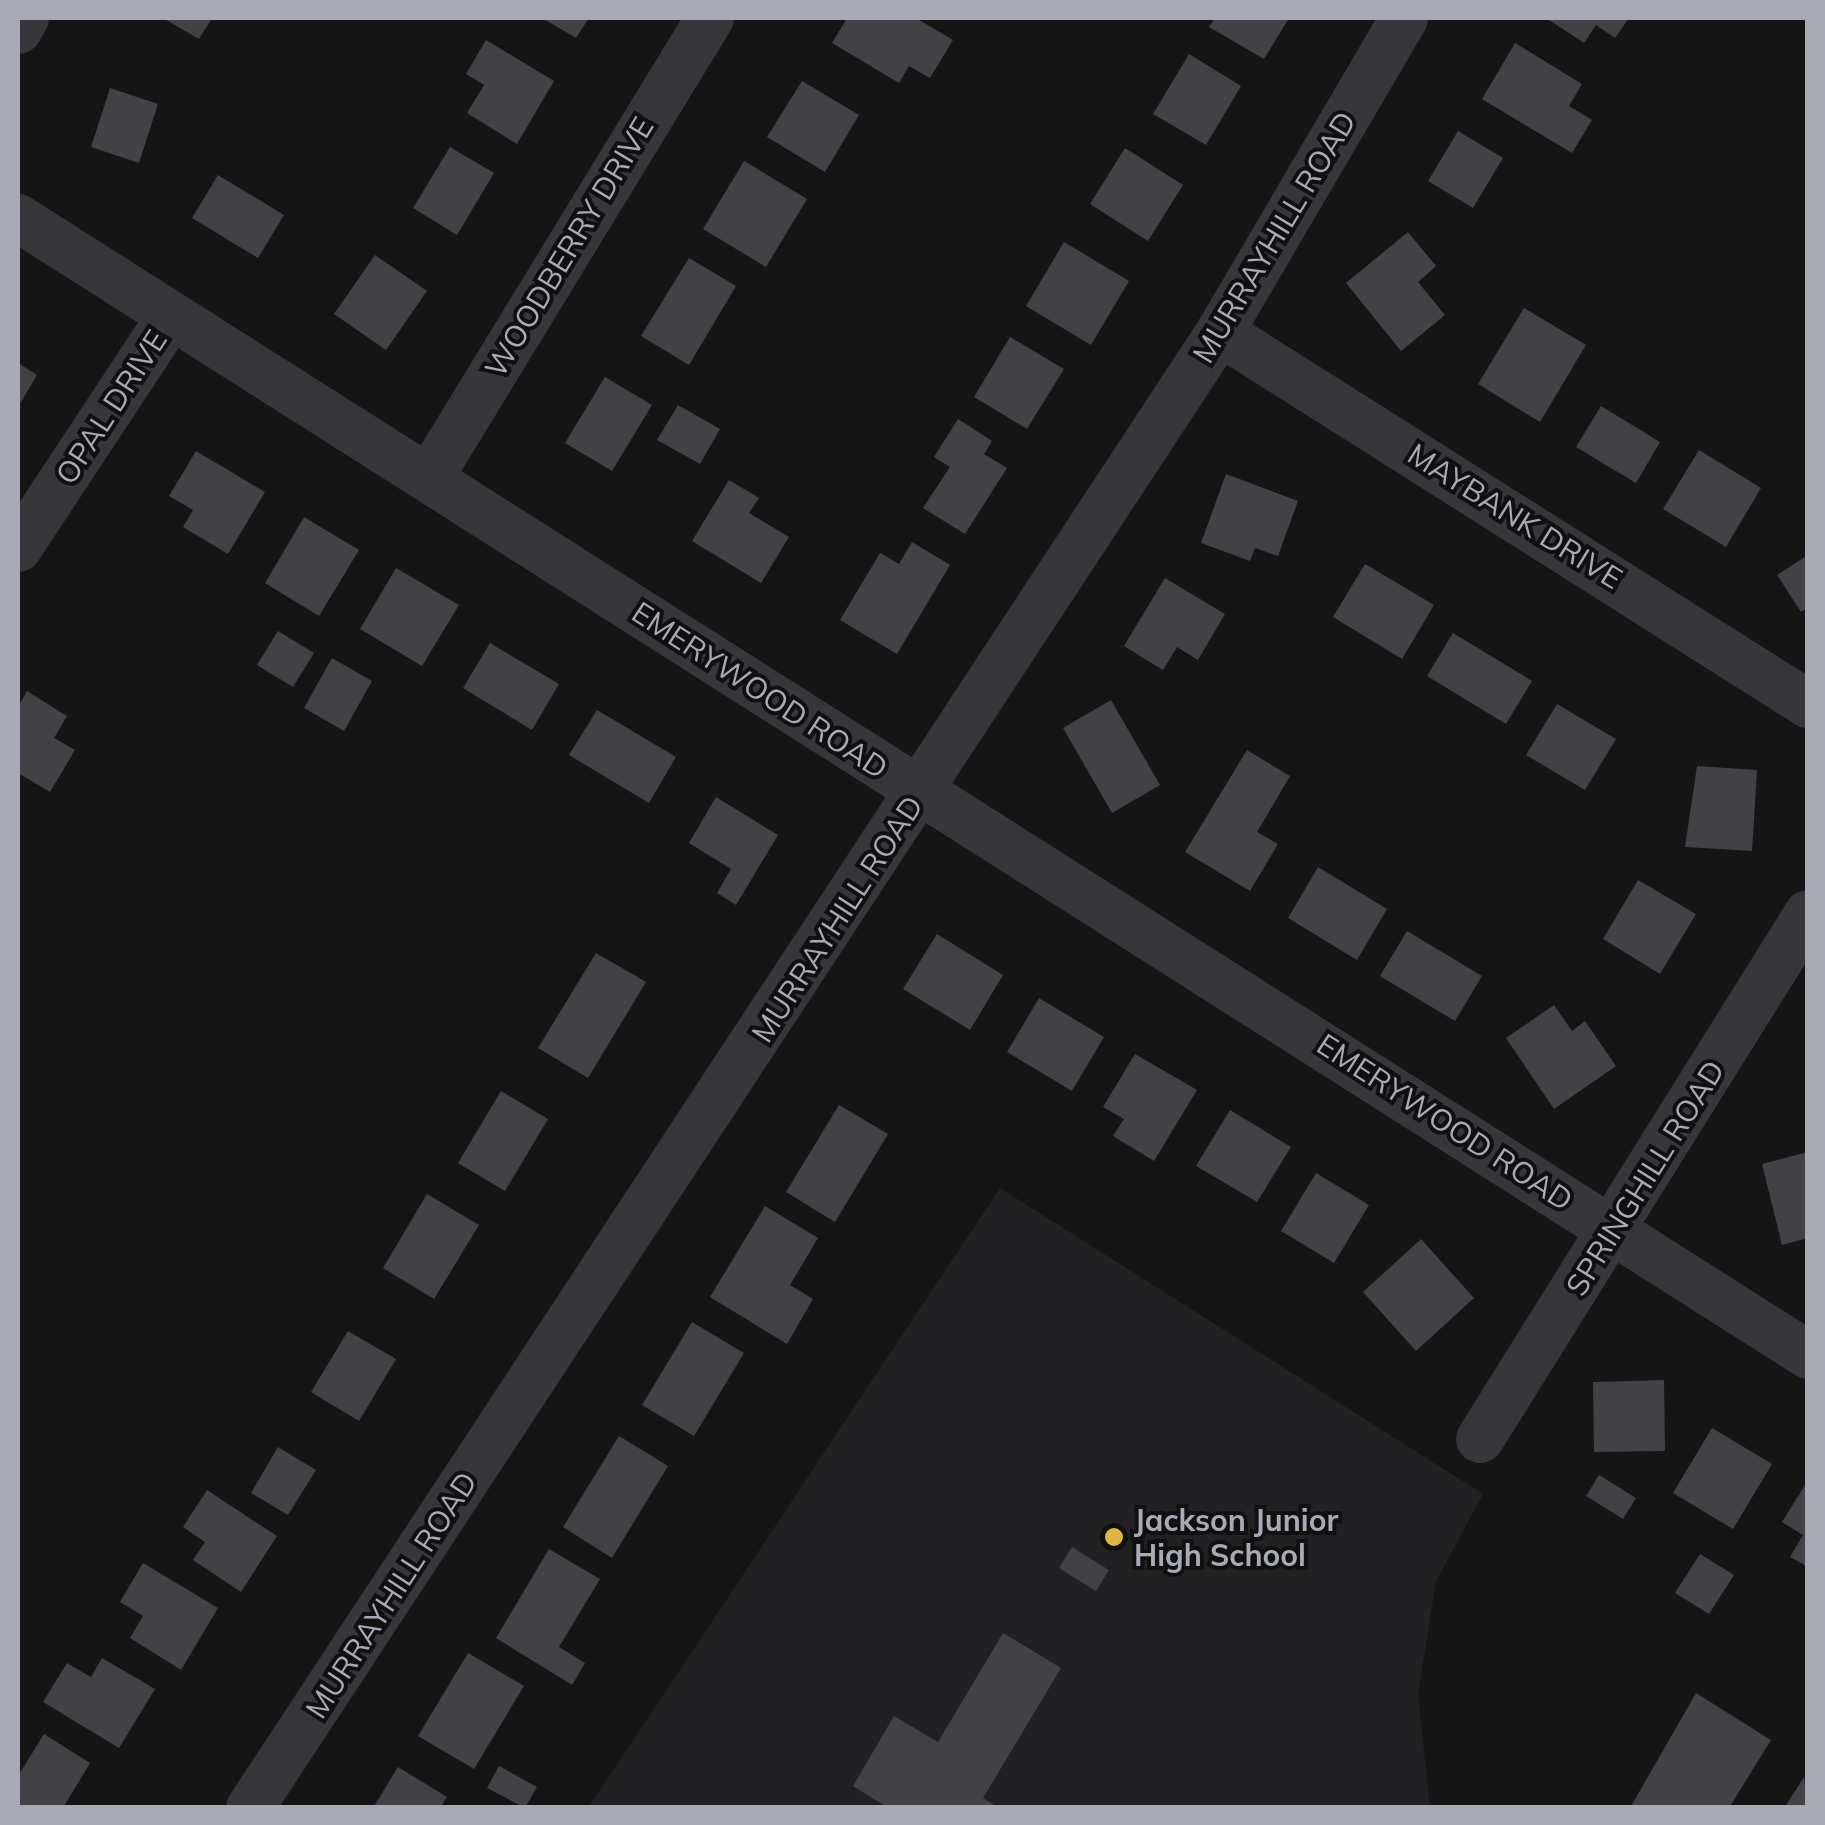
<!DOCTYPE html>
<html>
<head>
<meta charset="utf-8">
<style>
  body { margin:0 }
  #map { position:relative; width:1825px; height:1825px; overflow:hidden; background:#151516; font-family:Mulish,sans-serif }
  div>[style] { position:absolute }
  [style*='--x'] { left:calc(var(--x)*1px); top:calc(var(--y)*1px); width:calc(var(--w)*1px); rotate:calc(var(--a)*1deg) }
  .built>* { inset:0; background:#212123 }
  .building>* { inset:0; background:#424246 }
  .minor>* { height:48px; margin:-24px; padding:0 24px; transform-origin:24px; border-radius:24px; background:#36363b }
  .dots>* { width:28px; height:28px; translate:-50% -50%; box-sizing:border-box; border:5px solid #101011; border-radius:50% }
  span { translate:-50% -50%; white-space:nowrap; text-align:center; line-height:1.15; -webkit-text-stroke:8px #101011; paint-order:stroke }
  .street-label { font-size:30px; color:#a8abb5 }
  .poi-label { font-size:30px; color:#a8abb5; font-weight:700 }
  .left { translate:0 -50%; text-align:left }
  .frame { position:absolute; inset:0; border:20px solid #a8abb5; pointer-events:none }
</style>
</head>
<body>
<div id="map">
  <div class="built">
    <div style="clip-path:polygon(1000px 1188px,1483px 1494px,1436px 1581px,1418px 1695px,1430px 1807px,588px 1808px)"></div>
  </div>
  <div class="building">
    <div style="clip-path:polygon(163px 18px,212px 18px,199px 39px)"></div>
    <div style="clip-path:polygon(542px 18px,589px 18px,576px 38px)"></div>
    <div style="clip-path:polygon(847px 18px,916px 18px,953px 40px,930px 78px,909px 66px,899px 83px,832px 43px)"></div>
    <div style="clip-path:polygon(1215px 18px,1289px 18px,1264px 59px,1209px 27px)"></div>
    <div style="clip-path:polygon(1546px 18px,1629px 18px,1615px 38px,1596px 25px,1584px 43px)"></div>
    <div style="clip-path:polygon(486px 40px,554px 81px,517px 144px,467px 113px,484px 85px,466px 74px)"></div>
    <div style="clip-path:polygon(1515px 43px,1582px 84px,1569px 106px,1592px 120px,1572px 153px,1482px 99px)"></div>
    <div style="clip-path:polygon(1189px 54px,1241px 86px,1206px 145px,1153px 114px)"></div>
    <div style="clip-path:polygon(802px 81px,859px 115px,825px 172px,767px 137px)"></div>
    <div style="clip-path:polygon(110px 88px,158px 104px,139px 163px,91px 147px)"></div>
    <div style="clip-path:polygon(1458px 131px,1503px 158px,1473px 208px,1428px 181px)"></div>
    <div style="clip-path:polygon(450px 147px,494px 173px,457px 235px,413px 208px)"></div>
    <div style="clip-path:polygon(1125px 148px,1183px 185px,1148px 241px,1090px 204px)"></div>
    <div style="clip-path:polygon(744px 161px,807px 199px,766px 267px,703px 229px)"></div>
    <div style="clip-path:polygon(218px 175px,284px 215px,258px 258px,192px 218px)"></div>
    <div style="clip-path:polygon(1408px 232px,1436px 266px,1418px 282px,1445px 315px,1401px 351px,1346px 283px)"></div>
    <div style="clip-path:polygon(1064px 242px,1129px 281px,1091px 345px,1026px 306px)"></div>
    <div style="clip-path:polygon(375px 255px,427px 291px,386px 350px,334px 314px)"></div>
    <div style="clip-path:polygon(689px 258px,736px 286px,689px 365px,641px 336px)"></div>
    <div style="clip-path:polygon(1524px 308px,1586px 345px,1540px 422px,1478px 384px)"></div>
    <div style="clip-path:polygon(1010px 337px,1064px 369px,1027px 429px,974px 397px)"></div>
    <div style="clip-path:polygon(18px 363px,37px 375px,18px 407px)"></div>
    <div style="clip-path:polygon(605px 377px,652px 405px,612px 471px,565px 443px)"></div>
    <div style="clip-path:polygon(678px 405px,720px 429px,700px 464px,657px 440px)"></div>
    <div style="clip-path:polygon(1601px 406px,1660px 442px,1636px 483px,1576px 447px)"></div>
    <div style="clip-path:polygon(958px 419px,992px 441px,984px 454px,1007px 468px,965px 534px,923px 508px,950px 467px,934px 457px)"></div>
    <div style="clip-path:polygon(1699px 450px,1761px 488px,1726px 547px,1663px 509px)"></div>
    <div style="clip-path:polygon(196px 451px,265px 492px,228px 554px,183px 527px,193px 510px,169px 496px)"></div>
    <div style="clip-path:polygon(1226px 474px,1298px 501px,1278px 556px,1255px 548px,1250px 561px,1201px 543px)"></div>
    <div style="clip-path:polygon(729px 480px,759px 498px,749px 513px,789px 537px,761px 583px,692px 541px)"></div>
    <div style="clip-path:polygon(304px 517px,359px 550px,319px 616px,265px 583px)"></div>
    <div style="clip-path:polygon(912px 542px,950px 565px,897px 654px,840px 620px,880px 553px,899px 564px)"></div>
    <div style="clip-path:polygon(1808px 555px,1808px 608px,1801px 612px,1777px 575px)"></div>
    <div style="clip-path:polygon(1365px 564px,1434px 605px,1402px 659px,1333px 617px)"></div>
    <div style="clip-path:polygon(396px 568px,459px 605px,422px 666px,360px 629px)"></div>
    <div style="clip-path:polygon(1165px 578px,1225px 614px,1198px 660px,1177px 647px,1163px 670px,1124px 646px)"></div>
    <div style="clip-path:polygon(278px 631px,314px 653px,293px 687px,257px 665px)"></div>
    <div style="clip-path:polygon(1453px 633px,1532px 681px,1506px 724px,1427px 676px)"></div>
    <div style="clip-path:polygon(490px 643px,559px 684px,532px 730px,463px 688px)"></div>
    <div style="clip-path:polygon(332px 658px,372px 681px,344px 731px,304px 708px)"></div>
    <div style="clip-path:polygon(27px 691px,67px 716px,54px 738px,75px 750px,50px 792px,18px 773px,18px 707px)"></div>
    <div style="clip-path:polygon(1111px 700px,1160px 785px,1112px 813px,1063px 728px)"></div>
    <div style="clip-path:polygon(1557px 704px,1616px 739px,1585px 790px,1526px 755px)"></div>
    <div style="clip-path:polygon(597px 710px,676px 757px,649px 803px,569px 755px)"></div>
    <div style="clip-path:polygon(1247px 750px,1290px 776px,1257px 832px,1278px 844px,1250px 891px,1185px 852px)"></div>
    <div style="clip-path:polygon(1697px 766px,1757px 770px,1752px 851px,1685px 847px)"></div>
    <div style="clip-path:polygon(716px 797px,778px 835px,736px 905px,717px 893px,731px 869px,689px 843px)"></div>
    <div style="clip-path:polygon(1318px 867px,1387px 909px,1357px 960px,1288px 918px)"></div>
    <div style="clip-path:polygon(1638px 880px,1696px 914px,1660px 974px,1603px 939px)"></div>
    <div style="clip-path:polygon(1407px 931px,1482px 976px,1455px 1021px,1380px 976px)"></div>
    <div style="clip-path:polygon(937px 934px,1003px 975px,970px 1030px,903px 989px)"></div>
    <div style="clip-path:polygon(596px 953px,646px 982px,588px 1078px,538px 1048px)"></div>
    <div style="clip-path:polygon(1039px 998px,1104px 1037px,1072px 1091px,1007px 1052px)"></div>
    <div style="clip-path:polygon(1554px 1005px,1572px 1031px,1585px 1021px,1616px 1066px,1554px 1109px,1506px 1038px)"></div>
    <div style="clip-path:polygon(1135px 1054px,1197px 1090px,1154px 1161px,1113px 1136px,1124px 1119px,1103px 1107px)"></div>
    <div style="clip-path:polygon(501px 1091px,548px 1119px,505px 1191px,458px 1163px)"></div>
    <div style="clip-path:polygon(839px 1105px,888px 1134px,835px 1222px,786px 1192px)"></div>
    <div style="clip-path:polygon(1230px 1110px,1291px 1147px,1257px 1202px,1196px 1166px)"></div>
    <div style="clip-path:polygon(1808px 1152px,1808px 1238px,1782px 1245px,1762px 1164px)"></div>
    <div style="clip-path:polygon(1316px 1173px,1369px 1205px,1334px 1263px,1281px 1231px)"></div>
    <div style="clip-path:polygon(427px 1194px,479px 1225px,434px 1299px,383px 1268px)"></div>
    <div style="clip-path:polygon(765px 1206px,818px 1238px,790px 1285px,813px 1299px,787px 1344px,710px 1297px)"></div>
    <div style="clip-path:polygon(1421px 1239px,1474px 1298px,1416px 1351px,1363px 1292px)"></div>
    <div style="clip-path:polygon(692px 1322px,744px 1353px,694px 1436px,642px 1405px)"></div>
    <div style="clip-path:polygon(348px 1331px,396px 1359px,359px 1421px,311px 1392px)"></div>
    <div style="clip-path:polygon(1664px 1380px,1665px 1451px,1594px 1452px,1593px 1382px)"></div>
    <div style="clip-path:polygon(1712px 1428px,1772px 1464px,1733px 1529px,1673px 1493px)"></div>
    <div style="clip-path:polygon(619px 1436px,668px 1466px,612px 1558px,563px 1527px)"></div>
    <div style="clip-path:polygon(278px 1447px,316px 1470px,288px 1515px,251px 1493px)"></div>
    <div style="clip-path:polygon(1599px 1475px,1636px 1498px,1623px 1519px,1586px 1496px)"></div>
    <div style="clip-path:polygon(1808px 1480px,1808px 1567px,1790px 1557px,1803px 1535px,1782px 1522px)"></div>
    <div style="clip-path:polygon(207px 1490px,277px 1536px,241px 1592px,193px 1560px,205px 1542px,183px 1527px)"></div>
    <div style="clip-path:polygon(1072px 1547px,1109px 1570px,1096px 1591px,1059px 1568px)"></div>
    <div style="clip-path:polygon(549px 1549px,600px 1579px,559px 1647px,585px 1663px,572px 1685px,496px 1638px)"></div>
    <div style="clip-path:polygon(1700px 1554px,1734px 1575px,1709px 1614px,1675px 1593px)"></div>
    <div style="clip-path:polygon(143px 1563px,218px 1608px,181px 1670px,130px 1638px,143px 1616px,120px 1602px)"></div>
    <div style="clip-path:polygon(1003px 1633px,1061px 1668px,983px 1798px,999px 1808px,888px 1808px,853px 1786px,894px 1716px,938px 1742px)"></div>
    <div style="clip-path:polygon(468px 1653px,524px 1686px,474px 1769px,418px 1736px)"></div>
    <div style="clip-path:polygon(102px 1658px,155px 1689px,119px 1748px,43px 1702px,67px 1663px,91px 1677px)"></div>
    <div style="clip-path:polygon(1696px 1693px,1771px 1740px,1729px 1808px,1630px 1808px)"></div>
    <div style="clip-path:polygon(44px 1734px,90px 1763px,63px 1808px,18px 1808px,18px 1776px)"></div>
    <div style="clip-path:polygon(499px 1766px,537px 1787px,525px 1808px,487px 1788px)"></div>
    <div style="clip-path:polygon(398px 1767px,447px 1797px,440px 1808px,373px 1808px)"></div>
    <div style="clip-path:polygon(1804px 1777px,1808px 1808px,1784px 1808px)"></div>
  </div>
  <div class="minor">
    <div style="--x:18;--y:30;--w:14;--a:-60"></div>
    <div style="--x:18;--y:218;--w:2121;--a:32.42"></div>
    <div style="--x:1220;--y:332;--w:696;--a:32.32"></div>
    <div style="--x:429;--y:478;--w:539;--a:-58.58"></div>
    <div style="--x:18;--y:548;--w:278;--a:-56.6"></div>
    <div style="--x:1480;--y:1439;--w:619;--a:-58"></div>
    <div style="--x:250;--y:1808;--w:1766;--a:-56.69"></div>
    <div style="--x:1220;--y:332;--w:364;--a:-59.6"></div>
  </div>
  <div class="dots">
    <div style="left:1114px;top:1537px;background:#dfb644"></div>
  </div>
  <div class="street-label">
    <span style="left:1274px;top:237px;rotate:-59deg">MURRAYHILL ROAD</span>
    <span style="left:569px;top:247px;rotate:-59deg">WOODBERRY DRIVE</span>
    <span style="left:111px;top:407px;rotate:-57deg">OPAL DRIVE</span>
    <span style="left:1515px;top:516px;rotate:32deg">MAYBANK DRIVE</span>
    <span style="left:760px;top:690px;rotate:33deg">EMERYWOOD ROAD</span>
    <span style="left:837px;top:919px;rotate:-57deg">MURRAYHILL ROAD</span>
    <span style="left:1445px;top:1122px;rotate:33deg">EMERYWOOD ROAD</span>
    <span style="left:1645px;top:1178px;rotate:-58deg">SPRINGHILL ROAD</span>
    <span style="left:391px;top:1595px;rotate:-57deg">MURRAYHILL ROAD</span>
  </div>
  <div class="poi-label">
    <span class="left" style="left:1134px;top:1537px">Jackson Junior<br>High School</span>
  </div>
  <div class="frame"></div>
</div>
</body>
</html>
